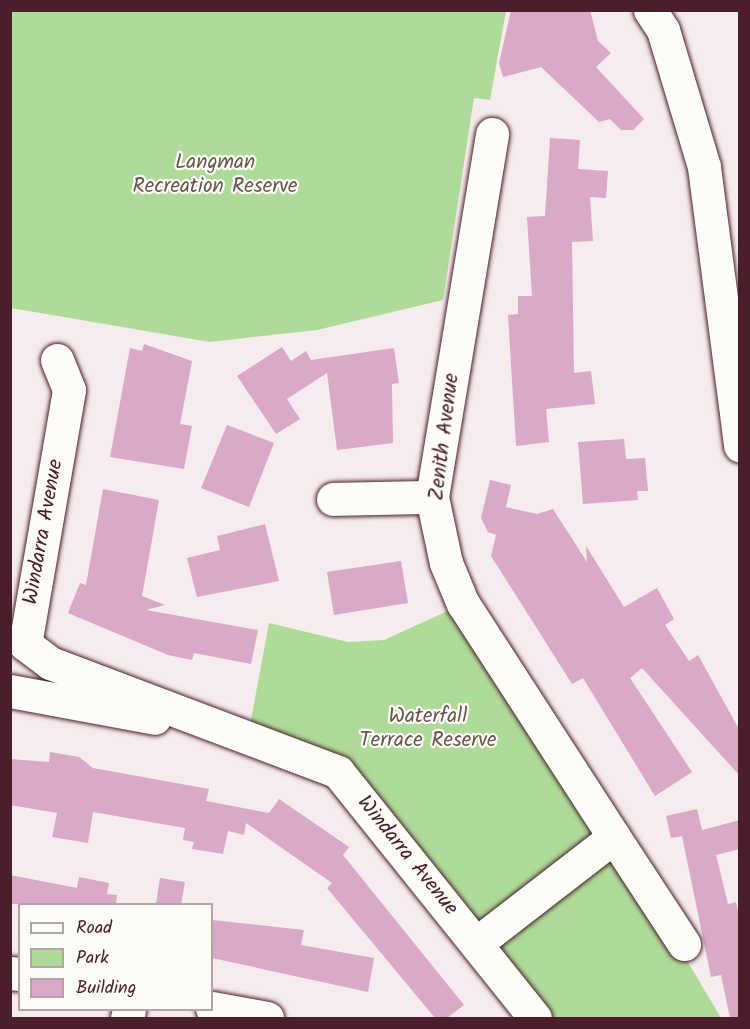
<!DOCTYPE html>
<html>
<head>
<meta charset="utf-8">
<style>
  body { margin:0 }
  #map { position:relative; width:750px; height:1029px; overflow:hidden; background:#f6ebed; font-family:Kalam,sans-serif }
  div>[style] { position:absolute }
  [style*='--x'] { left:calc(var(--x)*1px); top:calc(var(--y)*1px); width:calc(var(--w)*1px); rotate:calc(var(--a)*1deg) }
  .green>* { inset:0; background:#afdb99 }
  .building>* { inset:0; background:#daa9c7 }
  .roads { filter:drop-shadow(0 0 2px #4a1f2b) drop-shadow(0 0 2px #4a1f2b) }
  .minor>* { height:33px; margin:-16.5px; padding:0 16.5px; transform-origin:16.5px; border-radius:16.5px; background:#fdfcf7 }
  span { translate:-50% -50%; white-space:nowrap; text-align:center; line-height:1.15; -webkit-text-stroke:4.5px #fdfcf7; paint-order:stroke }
  .park-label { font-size:21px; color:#68574c }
  .street-label { font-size:21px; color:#4a1f2b }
  .frame { position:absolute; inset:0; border:12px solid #4a1f2b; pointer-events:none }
  .legend { position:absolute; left:18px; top:903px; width:195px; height:108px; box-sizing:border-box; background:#fdfcf7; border:2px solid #b5a4a5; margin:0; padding:8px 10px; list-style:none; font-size:18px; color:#4a1f2b }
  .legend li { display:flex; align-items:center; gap:12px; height:30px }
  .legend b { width:30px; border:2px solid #b5a4a5 }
</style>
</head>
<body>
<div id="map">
  <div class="green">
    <div style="clip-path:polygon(10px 11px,506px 11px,490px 100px,474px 98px,443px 300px,317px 330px,210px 342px,11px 308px)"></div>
    <div style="clip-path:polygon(463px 604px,614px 837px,721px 1018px,535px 1018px,339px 772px,248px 736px,269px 623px,348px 642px,384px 640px)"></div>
  </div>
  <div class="building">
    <div style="clip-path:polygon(511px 10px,590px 10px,598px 41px,611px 53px,596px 67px,644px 119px,633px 130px,621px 130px,610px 119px,599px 122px,541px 67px,503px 77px,499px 63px)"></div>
    <div style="clip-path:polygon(550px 138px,580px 140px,578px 169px,608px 171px,606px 198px,590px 197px,593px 241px,572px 242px,574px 373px,591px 371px,595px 404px,546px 409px,549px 442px,516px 446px,508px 315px,518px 314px,518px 296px,532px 296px,527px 217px,545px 216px)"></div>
    <div style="clip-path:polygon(144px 344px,192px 361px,180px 424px,192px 426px,184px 469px,110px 457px,130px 348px,142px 351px)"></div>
    <div style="clip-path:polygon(282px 347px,291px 361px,306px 351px,311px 360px,394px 348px,399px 383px,392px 384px,393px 443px,337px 450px,327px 373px,287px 399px,300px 419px,276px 434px,237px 376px)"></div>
    <div style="clip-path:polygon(227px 425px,274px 443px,249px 507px,201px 488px)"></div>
    <div style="clip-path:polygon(624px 439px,626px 459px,645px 458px,648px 491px,637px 491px,638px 500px,583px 504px,578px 442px)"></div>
    <div style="clip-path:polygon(490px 480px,511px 485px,506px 507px,537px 514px,553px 509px,587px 562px,586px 546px,624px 607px,657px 588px,674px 619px,665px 625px,689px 661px,698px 655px,740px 731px,740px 776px,642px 668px,630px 678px,692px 772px,655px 796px,583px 678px,572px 684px,491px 556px,496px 535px,488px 532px,481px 518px)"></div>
    <div style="clip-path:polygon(103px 489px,159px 500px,142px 596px,165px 605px,146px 610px,258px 630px,251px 664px,194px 653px,192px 660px,168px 655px,68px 613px,80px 583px,86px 585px)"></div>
    <div style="clip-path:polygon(265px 524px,279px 581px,197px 597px,187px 558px,220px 550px,217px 536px)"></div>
    <div style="clip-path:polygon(401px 561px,408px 603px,334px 615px,327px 572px)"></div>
    <div style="clip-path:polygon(50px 752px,79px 757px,93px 768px,209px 789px,206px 801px,269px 813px,279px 799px,349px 847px,343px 855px,464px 1005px,447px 1018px,435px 1018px,327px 888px,332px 883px,246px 823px,244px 835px,228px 831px,223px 854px,192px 849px,194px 842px,183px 840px,185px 828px,93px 812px,88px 843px,52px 837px,57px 813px,10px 805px,10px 759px,49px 762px)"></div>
    <div style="clip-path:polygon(697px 809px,702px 830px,740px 820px,740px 849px,716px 855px,728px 904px,736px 902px,740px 919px,740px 1018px,730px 1018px,721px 975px,711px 977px,682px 836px,671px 838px,666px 816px)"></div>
    <div style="clip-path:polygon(10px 875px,77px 888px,79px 877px,109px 883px,107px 894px,117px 895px,116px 904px,10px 904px)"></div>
    <div style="clip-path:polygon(160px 878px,185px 882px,181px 904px,156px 904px)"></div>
    <div style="clip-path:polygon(212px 920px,304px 930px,301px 945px,374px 958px,368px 992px,212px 958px)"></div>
  </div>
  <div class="roads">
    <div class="minor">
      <div style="--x:650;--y:10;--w:24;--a:57"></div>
      <div style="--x:663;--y:30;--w:143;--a:73.3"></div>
      <div style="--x:704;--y:167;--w:281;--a:82.6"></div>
      <div style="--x:57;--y:360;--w:32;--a:68"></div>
      <div style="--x:69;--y:390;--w:258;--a:99.8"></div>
      <div style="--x:25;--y:644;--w:31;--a:37"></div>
      <div style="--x:50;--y:663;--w:308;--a:20.7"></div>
      <div style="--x:338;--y:772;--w:315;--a:51.3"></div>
      <div style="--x:333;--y:499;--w:99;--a:-1.2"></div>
      <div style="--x:10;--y:691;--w:147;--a:10.5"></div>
      <div style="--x:614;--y:837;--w:128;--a:56.8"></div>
      <div style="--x:478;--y:942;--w:172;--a:-37.7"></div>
      <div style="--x:614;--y:837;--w:278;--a:-122.9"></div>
      <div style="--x:463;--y:604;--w:44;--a:-112.5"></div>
      <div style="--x:446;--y:563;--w:67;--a:-102"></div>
      <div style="--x:432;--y:497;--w:368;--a:-80.6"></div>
      <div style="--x:10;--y:973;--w:10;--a:6"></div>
      <div style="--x:212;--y:1008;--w:56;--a:10.3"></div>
      <div style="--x:127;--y:1018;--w:8;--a:-76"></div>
    </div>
  </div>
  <div class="park-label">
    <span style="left:215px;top:175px">Langman<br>Recreation Reserve</span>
    <span style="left:428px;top:729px">Waterfall<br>Terrace Reserve</span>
  </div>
  <div class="street-label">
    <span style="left:445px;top:437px;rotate:-83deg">Zenith Avenue</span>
    <span style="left:44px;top:532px;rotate:-80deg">Windarra Avenue</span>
    <span style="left:407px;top:856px;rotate:51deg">Windarra Avenue</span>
  </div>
  <div class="frame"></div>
  <ul class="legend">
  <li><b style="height:8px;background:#fdfcf7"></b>Road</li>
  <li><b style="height:16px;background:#afdb99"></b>Park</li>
  <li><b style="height:16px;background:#daa9c7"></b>Building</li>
  </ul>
</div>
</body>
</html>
